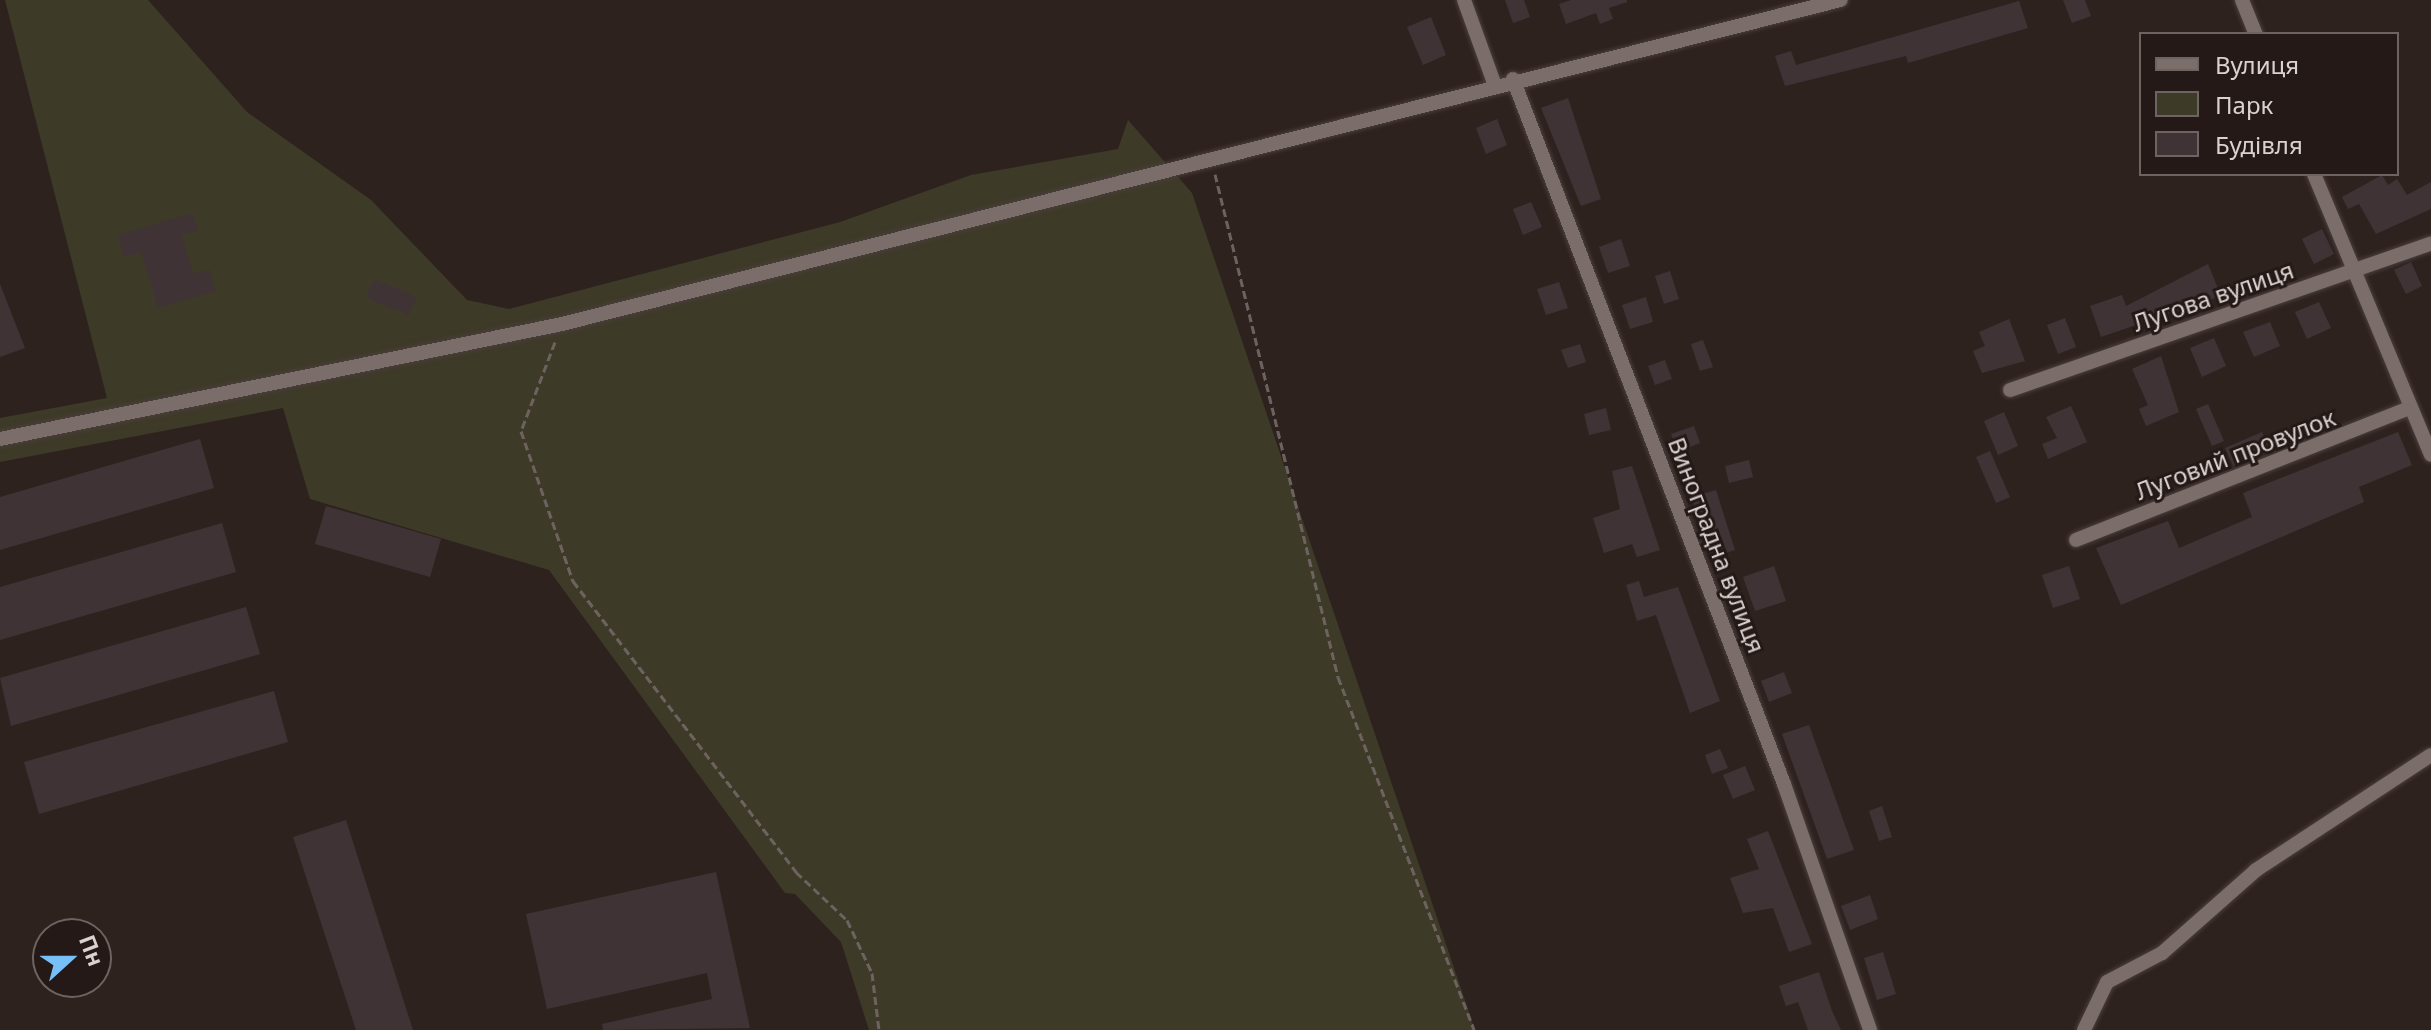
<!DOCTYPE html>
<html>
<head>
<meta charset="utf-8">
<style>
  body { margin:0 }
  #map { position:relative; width:2431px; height:1030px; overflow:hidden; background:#2e221f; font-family:"Noto Sans",sans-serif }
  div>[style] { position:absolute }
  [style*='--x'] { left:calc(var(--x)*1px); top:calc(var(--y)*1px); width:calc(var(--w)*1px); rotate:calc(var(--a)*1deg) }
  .green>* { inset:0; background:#3e3a28 }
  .building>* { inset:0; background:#403336 }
  .path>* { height:3px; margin-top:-1.5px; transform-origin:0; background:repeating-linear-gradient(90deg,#6d6260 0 8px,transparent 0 12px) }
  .roads { filter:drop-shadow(0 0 2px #493f3d) drop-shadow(0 0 2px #493f3d) }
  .minor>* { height:14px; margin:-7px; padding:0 7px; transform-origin:7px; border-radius:7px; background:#7b6d69 }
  span { translate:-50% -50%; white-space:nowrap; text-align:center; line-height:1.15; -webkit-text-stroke:6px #241916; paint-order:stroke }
  .street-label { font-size:24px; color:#dad2d0 }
  .legend { position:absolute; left:2139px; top:32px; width:260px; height:144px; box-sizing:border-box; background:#241916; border:2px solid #6d6360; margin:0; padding:10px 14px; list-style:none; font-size:24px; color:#dad2d0 }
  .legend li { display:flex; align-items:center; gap:16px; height:40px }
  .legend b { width:40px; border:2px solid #6d6360 }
  .north { position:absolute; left:32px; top:918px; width:80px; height:80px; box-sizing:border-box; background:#241916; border:2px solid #6d6360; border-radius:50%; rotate:69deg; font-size:22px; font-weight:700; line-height:32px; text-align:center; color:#dad2d0 }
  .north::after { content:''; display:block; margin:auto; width:28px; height:36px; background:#76c0f7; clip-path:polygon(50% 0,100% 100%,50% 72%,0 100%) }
</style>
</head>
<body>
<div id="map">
  <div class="green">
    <div style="clip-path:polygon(5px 0,148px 0,247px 112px,371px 200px,467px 300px,509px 309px,840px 222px,971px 175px,1118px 149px,1128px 120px,1192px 193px,1475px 1030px,869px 1030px,841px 942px,795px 894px,785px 893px,549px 570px,310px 499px,283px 408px,0 462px,0 418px,107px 398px)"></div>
  </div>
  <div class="building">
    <div style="clip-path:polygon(1505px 0,1524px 0,1530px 17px,1513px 23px)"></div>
    <div style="clip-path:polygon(1571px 0,1627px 0,1627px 2px,1609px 8px,1613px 19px,1600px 24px,1596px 13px,1566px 24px,1559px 4px)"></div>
    <div style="clip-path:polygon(2063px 0,2085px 0,2091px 16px,2072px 23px)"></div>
    <div style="clip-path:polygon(2019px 1px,2028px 28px,1908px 63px,1906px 56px,1785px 86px,1775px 56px,1791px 51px,1796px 65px)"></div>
    <div style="clip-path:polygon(1431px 17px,1446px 55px,1423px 65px,1407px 27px)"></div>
    <div style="clip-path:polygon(1568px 98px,1601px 199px,1581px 206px,1541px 108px)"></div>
    <div style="clip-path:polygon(1497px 119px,1507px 145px,1486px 154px,1476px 128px)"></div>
    <div style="clip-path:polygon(2382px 175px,2388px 185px,2397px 179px,2407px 195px,2431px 182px,2431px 209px,2376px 234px,2359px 204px,2348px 209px,2342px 197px)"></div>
    <div style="clip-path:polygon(1531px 202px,1542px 227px,1523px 235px,1513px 209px)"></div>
    <div style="clip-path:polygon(193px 213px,198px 230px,182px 235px,193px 274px,209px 269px,216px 291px,158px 308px,141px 252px,124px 257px,118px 235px)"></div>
    <div style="clip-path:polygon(2322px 229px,2334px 254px,2314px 264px,2302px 239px)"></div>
    <div style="clip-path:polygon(1621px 239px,1630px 266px,1608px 273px,1599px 247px)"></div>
    <div style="clip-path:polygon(2411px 262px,2422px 286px,2406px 294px,2394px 270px)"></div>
    <div style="clip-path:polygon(2208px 264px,2221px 296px,2101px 337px,2090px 306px,2122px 295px,2126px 306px)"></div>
    <div style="clip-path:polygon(1670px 271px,1679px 299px,1664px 304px,1655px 276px)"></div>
    <div style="clip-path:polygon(374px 279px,417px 297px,409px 315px,366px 298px)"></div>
    <div style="clip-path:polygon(1559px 282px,1568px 308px,1546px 315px,1537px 289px)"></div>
    <div style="clip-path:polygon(0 284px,25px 348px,0 357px)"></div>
    <div style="clip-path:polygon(1646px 297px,1653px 322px,1630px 329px,1622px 305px)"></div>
    <div style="clip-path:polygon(2319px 302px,2331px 328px,2307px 339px,2295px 312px)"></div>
    <div style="clip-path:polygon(2065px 318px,2076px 347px,2058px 354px,2047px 325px)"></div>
    <div style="clip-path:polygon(2009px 319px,2025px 361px,1982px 373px,1973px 351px,1985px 346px,1979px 332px)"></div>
    <div style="clip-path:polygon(2270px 322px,2280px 346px,2254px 357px,2243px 332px)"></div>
    <div style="clip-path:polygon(2214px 338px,2226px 366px,2202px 377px,2190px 348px)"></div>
    <div style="clip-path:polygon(1703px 340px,1713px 367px,1700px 371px,1691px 344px)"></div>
    <div style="clip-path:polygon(1580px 344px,1586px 362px,1568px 368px,1561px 350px)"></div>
    <div style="clip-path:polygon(2161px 356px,2179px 412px,2146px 426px,2139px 409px,2148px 405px,2132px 369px)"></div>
    <div style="clip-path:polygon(1665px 360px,1672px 379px,1655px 385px,1648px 366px)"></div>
    <div style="clip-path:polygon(2208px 404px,2224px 441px,2212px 446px,2196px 409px)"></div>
    <div style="clip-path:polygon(2071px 406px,2087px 442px,2048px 459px,2042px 444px,2057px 438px,2046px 417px)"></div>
    <div style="clip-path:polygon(1606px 408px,1611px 430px,1589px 435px,1584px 414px)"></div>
    <div style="clip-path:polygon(2004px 412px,2018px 446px,1998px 455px,1984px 421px)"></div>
    <div style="clip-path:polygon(1694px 426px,1700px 443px,1678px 452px,1671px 434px)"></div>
    <div style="clip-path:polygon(2262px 432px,2270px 450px,2233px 466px,2225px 448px)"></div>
    <div style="clip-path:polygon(2398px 432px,2412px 465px,2359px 487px,2364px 502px,2121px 605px,2096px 548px,2168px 521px,2179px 548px,2252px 517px,2243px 493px)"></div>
    <div style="clip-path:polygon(200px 439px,214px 488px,0 550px,0 497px)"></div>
    <div style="clip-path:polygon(1990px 451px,2010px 497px,1996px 503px,1976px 457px)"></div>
    <div style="clip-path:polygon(1749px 460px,1753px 477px,1729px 483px,1725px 466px)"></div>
    <div style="clip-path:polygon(1632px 466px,1660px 550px,1637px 557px,1632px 544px,1604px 553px,1593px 518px,1620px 509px,1612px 471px)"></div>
    <div style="clip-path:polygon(1716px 490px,1735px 550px,1709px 558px,1692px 497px)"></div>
    <div style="clip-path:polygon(326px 506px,441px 539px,430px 577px,315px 544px)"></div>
    <div style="clip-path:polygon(222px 523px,236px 572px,0 640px,0 587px)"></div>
    <div style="clip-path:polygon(1774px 566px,1786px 601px,1755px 611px,1743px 577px)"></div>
    <div style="clip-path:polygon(2069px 566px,2080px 599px,2053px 608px,2042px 575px)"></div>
    <div style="clip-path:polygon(1639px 581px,1644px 597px,1678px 587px,1720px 701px,1690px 713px,1656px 615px,1637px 621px,1626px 585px)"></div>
    <div style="clip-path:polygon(246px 607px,260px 654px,11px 726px,0 678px)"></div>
    <div style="clip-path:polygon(1784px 672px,1792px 693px,1769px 702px,1761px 681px)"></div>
    <div style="clip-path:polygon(274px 691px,288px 742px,39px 814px,24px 762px)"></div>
    <div style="clip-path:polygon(1809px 725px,1854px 850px,1827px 859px,1782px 734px)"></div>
    <div style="clip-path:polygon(1720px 749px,1728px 768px,1712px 774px,1705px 755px)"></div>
    <div style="clip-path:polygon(1745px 766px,1755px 790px,1733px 799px,1723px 775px)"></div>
    <div style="clip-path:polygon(1882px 806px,1892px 837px,1879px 841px,1869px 811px)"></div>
    <div style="clip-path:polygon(346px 820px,413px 1030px,356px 1030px,293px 837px)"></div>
    <div style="clip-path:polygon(1768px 831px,1812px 944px,1789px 952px,1773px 908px,1743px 913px,1730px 878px,1759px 869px,1747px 839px)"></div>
    <div style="clip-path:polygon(716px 872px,750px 1028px,603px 1030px,602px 1024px,712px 999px,707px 973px,547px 1009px,526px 914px)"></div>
    <div style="clip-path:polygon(1870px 895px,1878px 919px,1850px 930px,1841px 906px)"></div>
    <div style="clip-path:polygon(1883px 952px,1896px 994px,1877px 1000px,1864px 958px)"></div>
    <div style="clip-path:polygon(1819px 972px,1832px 1011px,1841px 1030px,1808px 1030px,1798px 1002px,1786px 1006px,1779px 986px)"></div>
  </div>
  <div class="path">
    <div style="--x:1215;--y:174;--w:518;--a:76.26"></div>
    <div style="--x:1338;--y:677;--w:378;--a:68.9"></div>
    <div style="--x:555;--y:342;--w:95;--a:110.9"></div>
    <div style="--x:521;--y:431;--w:159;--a:70.9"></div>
    <div style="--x:573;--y:581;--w:367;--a:52.5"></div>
    <div style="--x:796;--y:872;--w:70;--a:43.3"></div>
    <div style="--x:847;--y:920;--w:59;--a:64.7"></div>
    <div style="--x:872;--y:973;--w:57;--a:83"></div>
  </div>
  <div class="roads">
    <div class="minor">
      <div style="--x:1464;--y:0;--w:88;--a:70.1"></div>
      <div style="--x:2242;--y:0;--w:37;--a:68"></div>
      <div style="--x:1513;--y:79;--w:755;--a:68.97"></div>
      <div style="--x:1784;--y:784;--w:261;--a:70.7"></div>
      <div style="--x:2314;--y:174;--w:304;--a:67.4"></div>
      <div style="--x:2010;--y:390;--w:446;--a:-19.2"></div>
      <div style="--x:0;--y:439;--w:574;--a:-11.56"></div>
      <div style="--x:562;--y:324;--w:1319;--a:-14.22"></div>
      <div style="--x:2076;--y:540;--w:359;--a:-21.6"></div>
      <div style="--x:2084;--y:1030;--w:53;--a:-64.4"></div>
      <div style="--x:2107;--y:982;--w:62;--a:-27.8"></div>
      <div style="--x:2162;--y:953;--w:125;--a:-41.4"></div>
      <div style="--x:2256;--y:870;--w:209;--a:-33.3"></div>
    </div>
  </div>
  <div class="street-label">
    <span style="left:2213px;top:296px;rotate:-19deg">Лугова вулиця</span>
    <span style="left:2235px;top:454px;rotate:-21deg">Луговий провулок</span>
    <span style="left:1717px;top:545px;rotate:69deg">Виноградна вулиця</span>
  </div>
  <ul class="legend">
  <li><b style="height:10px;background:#7b6d69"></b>Вулиця</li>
  <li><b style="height:22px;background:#3e3a28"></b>Парк</li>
  <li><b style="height:22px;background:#403336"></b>Будівля</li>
  </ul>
  <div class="north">Пн</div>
</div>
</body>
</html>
